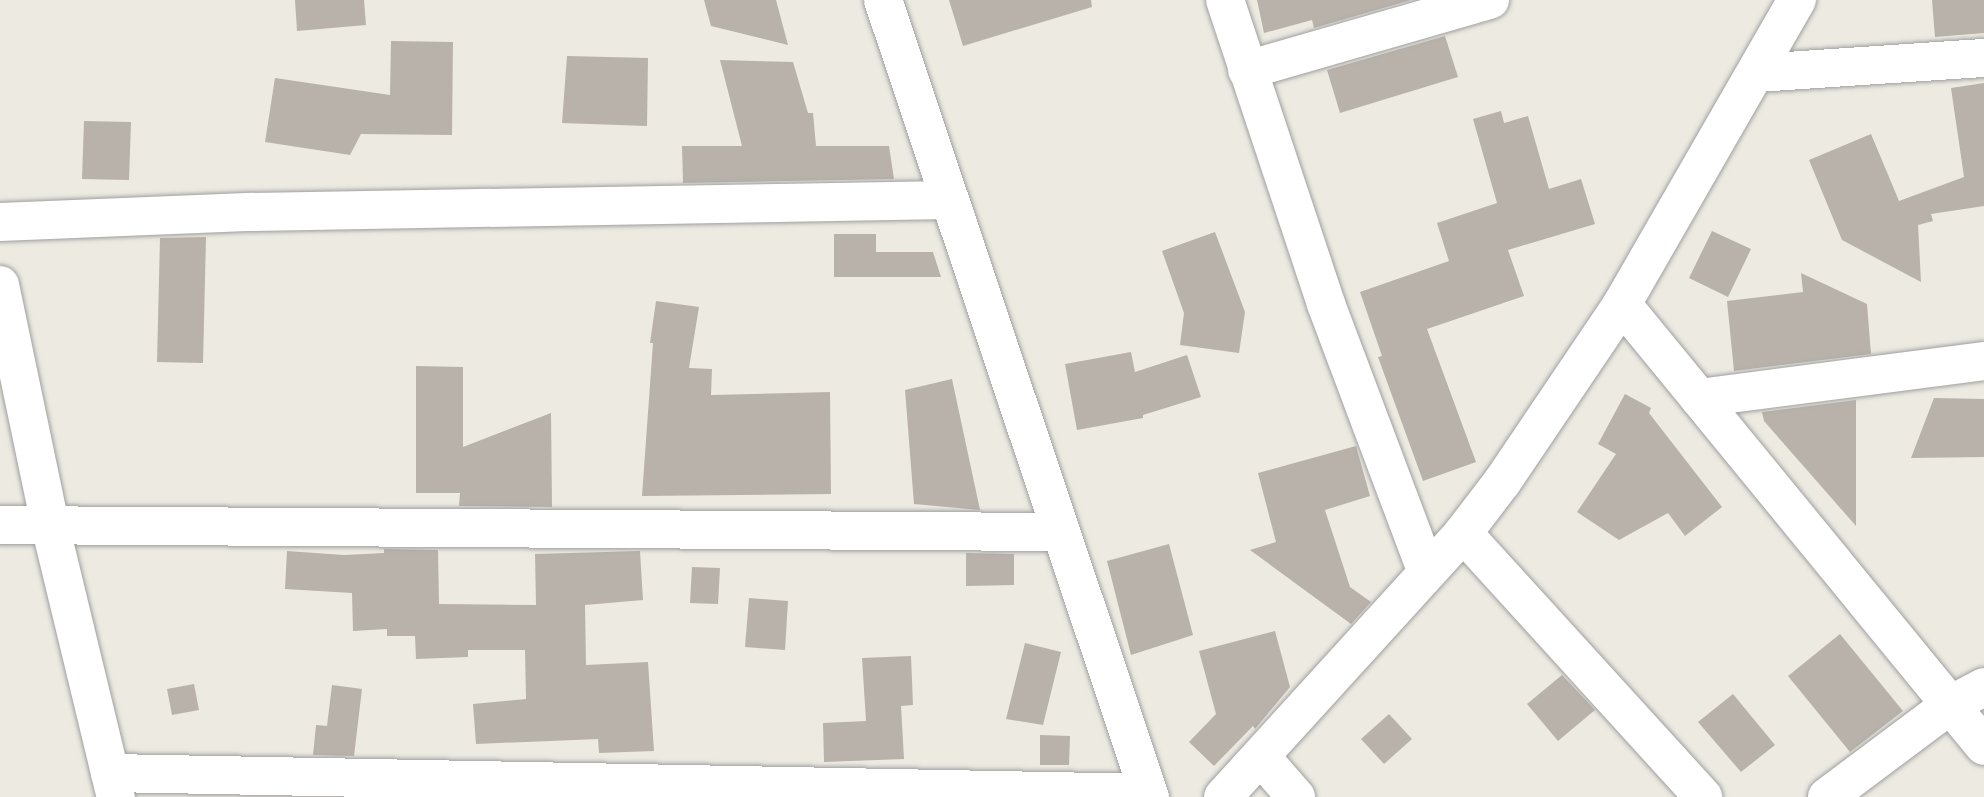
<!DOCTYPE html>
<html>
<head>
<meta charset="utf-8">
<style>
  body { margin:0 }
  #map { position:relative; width:1984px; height:797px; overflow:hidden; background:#eceae1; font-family:Barlow,sans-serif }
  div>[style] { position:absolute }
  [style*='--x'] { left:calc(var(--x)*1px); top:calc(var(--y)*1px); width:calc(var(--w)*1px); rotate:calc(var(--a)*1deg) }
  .building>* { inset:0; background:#b8b2ab }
  .roads { filter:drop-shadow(0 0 2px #9f9f9f) drop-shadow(0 0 2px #9f9f9f) }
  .minor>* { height:38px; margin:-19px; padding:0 19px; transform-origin:19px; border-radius:19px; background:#fff }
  span { translate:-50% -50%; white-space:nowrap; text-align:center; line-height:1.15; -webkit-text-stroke:6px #fff; paint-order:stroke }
</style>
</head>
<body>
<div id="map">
  <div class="building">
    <div style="clip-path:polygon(295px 0,364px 0,366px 25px,297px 31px)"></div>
    <div style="clip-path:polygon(704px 0,776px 0,788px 45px,711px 26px)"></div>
    <div style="clip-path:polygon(949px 0,1091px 0,1092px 7px,963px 46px)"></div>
    <div style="clip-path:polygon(1257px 0,1411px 0,1314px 28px,1312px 20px,1264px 33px)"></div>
    <div style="clip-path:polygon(1932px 0,1984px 0,1984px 33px,1935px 37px)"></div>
    <div style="clip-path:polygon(1445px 36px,1458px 77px,1340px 113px,1327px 70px)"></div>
    <div style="clip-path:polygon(391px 41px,453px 42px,452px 135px,361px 134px,350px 155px,265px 142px,275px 78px,390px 95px)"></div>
    <div style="clip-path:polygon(567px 56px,648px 58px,647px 126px,562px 123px)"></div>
    <div style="clip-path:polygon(720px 60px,793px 62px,808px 113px,813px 113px,816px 146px,889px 146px,894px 179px,683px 183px,682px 146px,742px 146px)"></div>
    <div style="clip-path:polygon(1984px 83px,1984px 206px,1931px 214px,1933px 221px,1918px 225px,1921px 282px,1842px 240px,1809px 160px,1871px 134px,1899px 201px,1964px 177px,1951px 88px)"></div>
    <div style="clip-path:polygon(1501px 111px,1504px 123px,1528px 116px,1549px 189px,1581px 179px,1595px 224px,1508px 250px,1524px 296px,1427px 329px,1476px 462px,1423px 481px,1378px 357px,1382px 356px,1360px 292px,1449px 261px,1437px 223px,1497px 203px,1473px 119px)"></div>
    <div style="clip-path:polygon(84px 121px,131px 122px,129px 180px,82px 179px)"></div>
    <div style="clip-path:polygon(1712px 231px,1751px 249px,1728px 297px,1689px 278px)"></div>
    <div style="clip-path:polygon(1215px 232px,1245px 312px,1239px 353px,1180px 345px,1184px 313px,1162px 251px)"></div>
    <div style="clip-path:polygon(834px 234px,876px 234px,876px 252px,933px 252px,941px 277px,834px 277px)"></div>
    <div style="clip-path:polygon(206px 237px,203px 363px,157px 362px,160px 238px)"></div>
    <div style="clip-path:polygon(1801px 273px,1867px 304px,1871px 354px,1734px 371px,1727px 301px,1803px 292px)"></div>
    <div style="clip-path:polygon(656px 301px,699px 307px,689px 368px,712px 369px,711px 395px,830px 392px,831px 494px,642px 496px,653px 343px,650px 343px)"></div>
    <div style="clip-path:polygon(1131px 352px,1135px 372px,1187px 355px,1201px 397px,1143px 415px,1143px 418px,1077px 430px,1065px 364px)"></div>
    <div style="clip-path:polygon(416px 366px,463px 367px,463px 447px,551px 413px,552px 507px,459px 506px,460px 493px,416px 493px)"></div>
    <div style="clip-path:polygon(952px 379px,980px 510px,914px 504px,905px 390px)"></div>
    <div style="clip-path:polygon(1625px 394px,1651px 408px,1649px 413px,1722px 507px,1685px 536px,1668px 513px,1619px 540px,1577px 512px,1616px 454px,1598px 444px)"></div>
    <div style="clip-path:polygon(1934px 398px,1984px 399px,1984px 457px,1911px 458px)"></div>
    <div style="clip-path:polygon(1856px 400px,1856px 526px,1764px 421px,1762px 412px)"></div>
    <div style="clip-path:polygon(1356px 446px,1370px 496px,1325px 510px,1350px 587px,1371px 602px,1351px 624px,1250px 550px,1276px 542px,1258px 473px)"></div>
    <div style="clip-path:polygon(1169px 544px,1193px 635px,1131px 655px,1107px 561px)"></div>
    <div style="clip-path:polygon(384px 549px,438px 550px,439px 604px,536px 605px,535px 554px,640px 551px,643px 600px,585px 605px,586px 665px,648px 662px,654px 751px,599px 753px,598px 739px,476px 744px,473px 704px,526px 699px,525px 650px,468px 650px,468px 657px,416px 659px,415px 636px,387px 636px,387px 629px,353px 631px,352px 593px,285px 589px,287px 551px,344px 555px,384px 553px)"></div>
    <div style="clip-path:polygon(966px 553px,1014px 554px,1014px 585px,966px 586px)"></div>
    <div style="clip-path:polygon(692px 567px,720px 568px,718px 604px,690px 603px)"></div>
    <div style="clip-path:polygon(749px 598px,788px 601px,785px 650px,745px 647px)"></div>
    <div style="clip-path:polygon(1275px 631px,1290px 687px,1255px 729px,1253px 726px,1214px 766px,1189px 742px,1216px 714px,1199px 651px)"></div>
    <div style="clip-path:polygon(1840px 634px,1903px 711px,1850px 752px,1788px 676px)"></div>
    <div style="clip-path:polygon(1025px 643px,1061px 652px,1043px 725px,1006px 719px)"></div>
    <div style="clip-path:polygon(911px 656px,913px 705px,901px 706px,904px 759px,824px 762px,823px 723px,866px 721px,862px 658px)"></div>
    <div style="clip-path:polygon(1562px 675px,1595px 710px,1558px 741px,1527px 704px)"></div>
    <div style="clip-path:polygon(194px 684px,199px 710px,172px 715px,167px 689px)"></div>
    <div style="clip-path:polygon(332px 685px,362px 689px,354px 756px,313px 755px,316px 725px,327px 726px)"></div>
    <div style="clip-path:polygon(1733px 694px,1775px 745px,1741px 772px,1698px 722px)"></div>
    <div style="clip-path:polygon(1389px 714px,1412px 739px,1384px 764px,1361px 739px)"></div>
    <div style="clip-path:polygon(1040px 735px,1070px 736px,1069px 765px,1040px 765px)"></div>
  </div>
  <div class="roads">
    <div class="minor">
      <div style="--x:883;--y:0;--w:841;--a:71.48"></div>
      <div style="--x:1225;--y:0;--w:320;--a:71.6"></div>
      <div style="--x:1326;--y:304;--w:286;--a:69.4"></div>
      <div style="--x:1247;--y:70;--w:253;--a:-16.1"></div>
      <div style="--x:1757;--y:73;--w:227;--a:-3.8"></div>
      <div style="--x:0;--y:222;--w:253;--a:-2.3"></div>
      <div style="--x:253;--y:212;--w:696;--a:-0.99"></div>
      <div style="--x:0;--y:285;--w:245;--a:78.2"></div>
      <div style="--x:50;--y:525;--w:280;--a:76.4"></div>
      <div style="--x:1622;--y:304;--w:571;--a:50.68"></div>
      <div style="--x:1699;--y:398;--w:287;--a:-7.4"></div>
      <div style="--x:0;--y:525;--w:1060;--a:0.38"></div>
      <div style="--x:1463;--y:533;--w:357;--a:47.7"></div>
      <div style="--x:1262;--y:758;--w:52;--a:48.9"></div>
      <div style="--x:110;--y:773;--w:1038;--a:1.1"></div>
      <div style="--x:1223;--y:797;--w:357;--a:-47.7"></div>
      <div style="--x:1463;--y:533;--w:64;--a:-52.6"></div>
      <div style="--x:1502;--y:482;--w:215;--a:-56"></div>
      <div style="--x:1622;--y:304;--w:351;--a:-60.1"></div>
      <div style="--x:1827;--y:797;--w:154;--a:-36.8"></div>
      <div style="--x:1950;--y:705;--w:38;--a:-28"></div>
    </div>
  </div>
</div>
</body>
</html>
